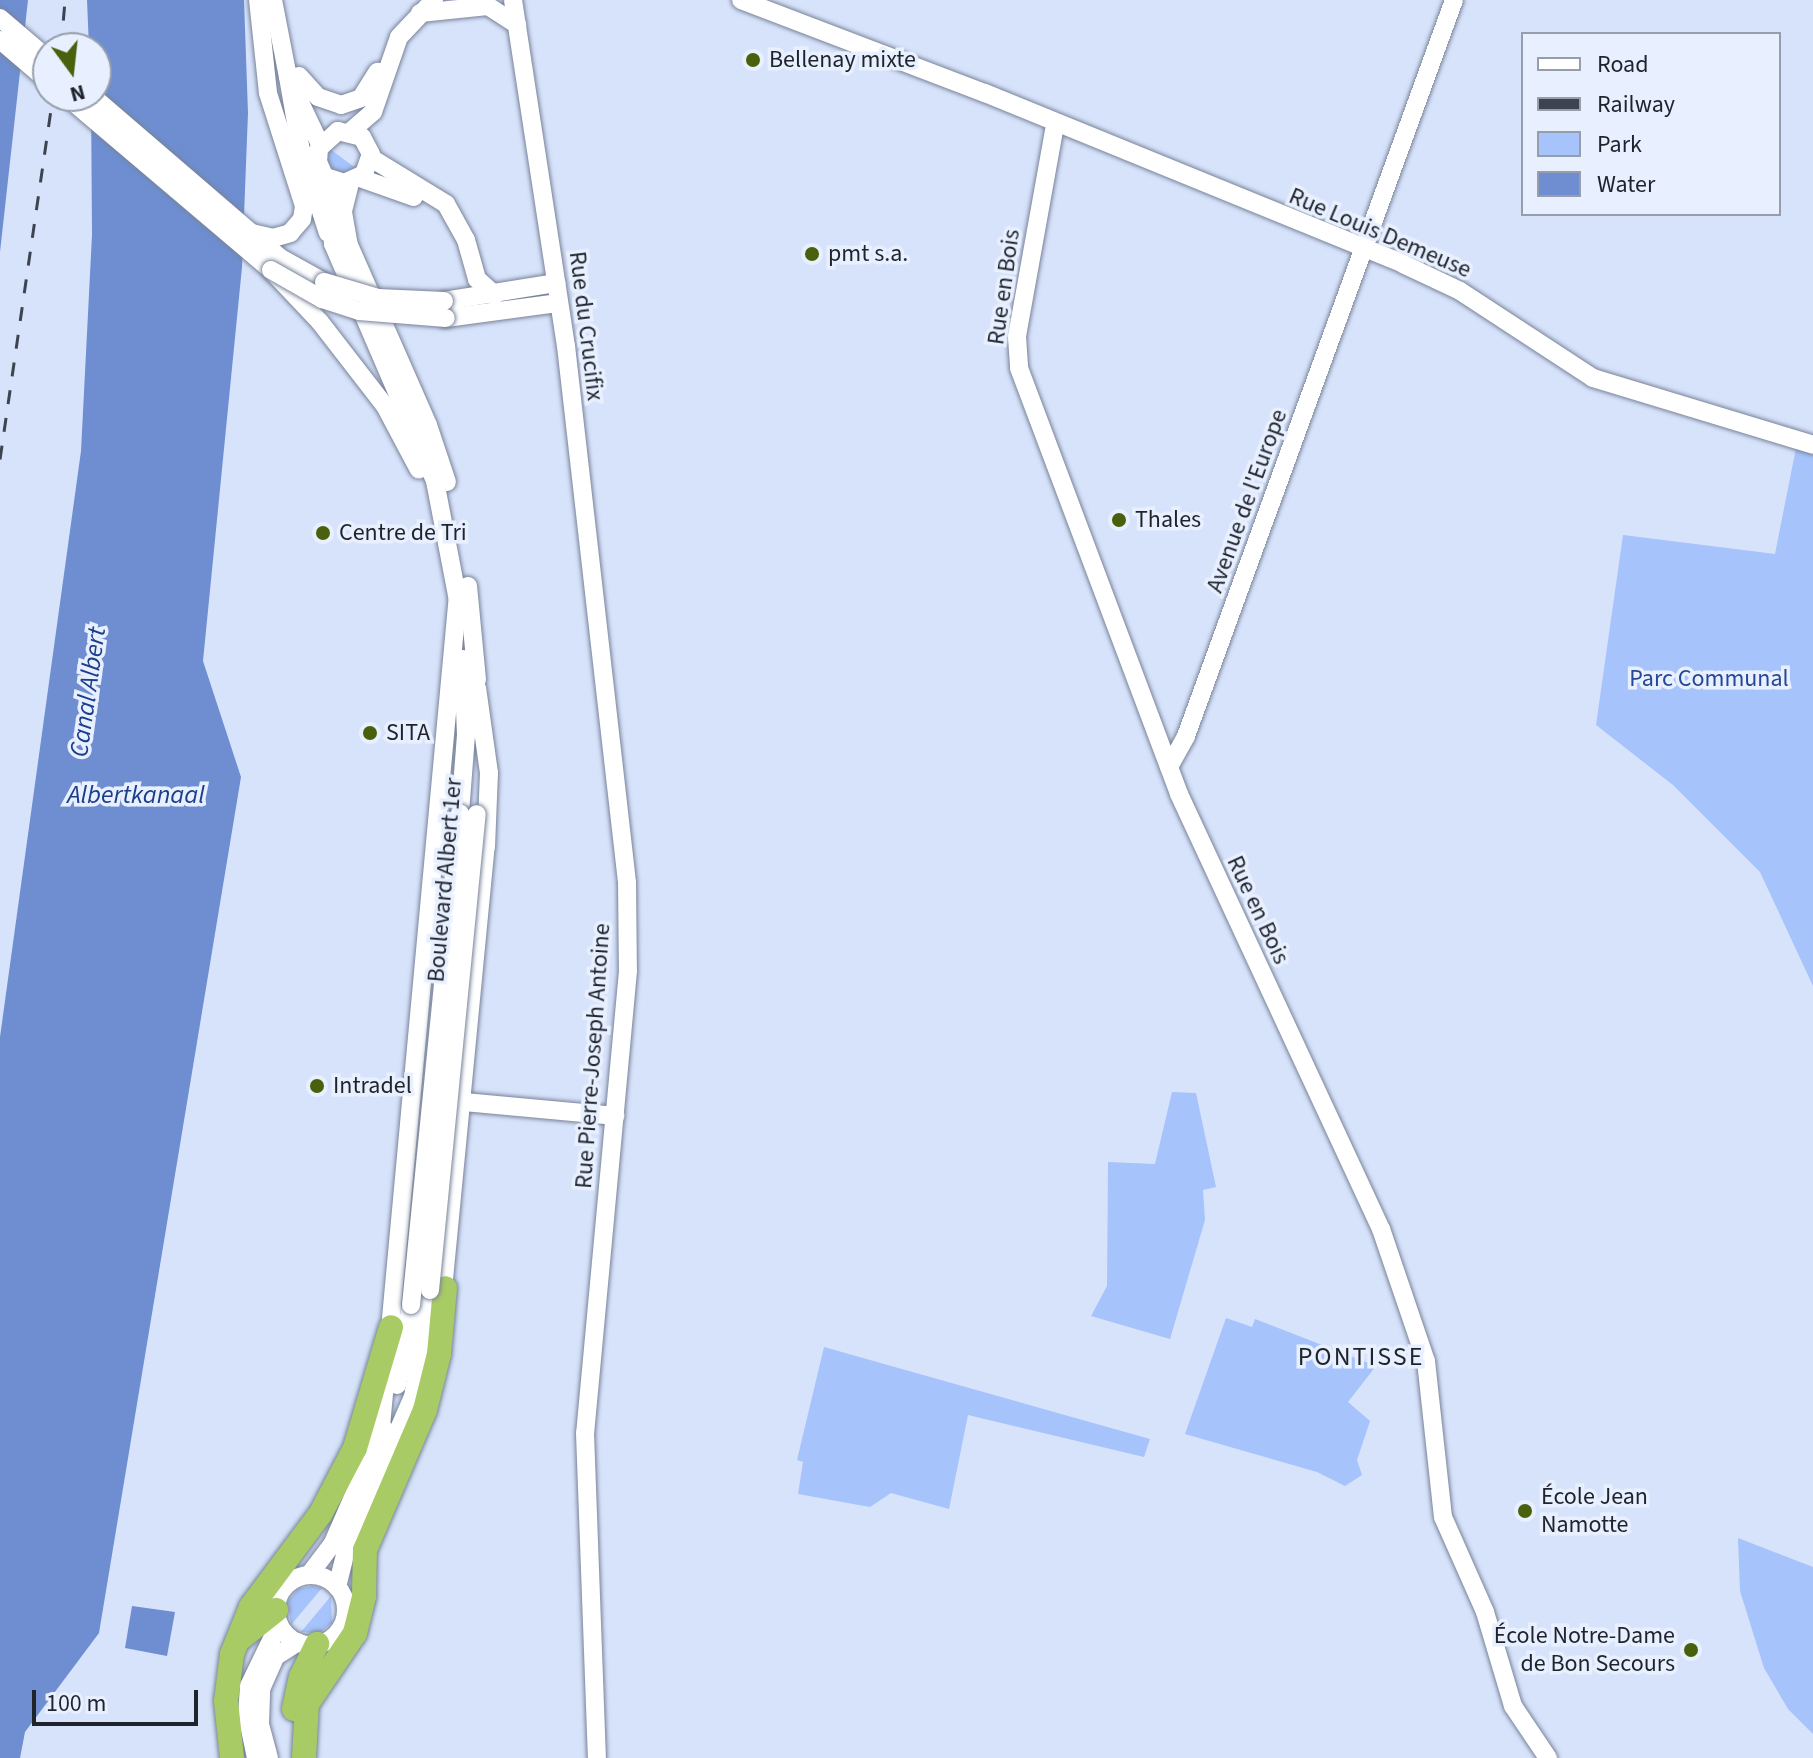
<!DOCTYPE html>
<html>
<head>
<meta charset="utf-8">
<style>
  body { margin:0 }
  #map { position:relative; width:1813px; height:1758px; overflow:hidden; background:#d7e3fb; font-family:"Source Sans 3",sans-serif }
  div>[style] { position:absolute }
  [style*='--x'] { left:calc(var(--x)*1px); top:calc(var(--y)*1px); width:calc(var(--w)*1px); rotate:calc(var(--a)*1deg) }
  .green>* { inset:0; background:#a6c3fc }
  .water>* { inset:0; background:#6e8ed1 }
  .roads { filter:drop-shadow(0 0 2px #788399) drop-shadow(0 0 2px #788399) }
  .secondary>* { height:18px; margin:-9px; padding:0 9px; transform-origin:9px; border-radius:9px; background:#fff }
  .secondary>.ring { margin:-9px; padding:0; box-sizing:content-box; background:none; border:18px solid #fff; border-radius:50% }
  .highway>* { height:24px; margin:-12px; padding:0 12px; transform-origin:12px; border-radius:12px; background:#a8cb65 }
  .rail>* { height:3px; margin-top:-1.5px; transform-origin:0; background:repeating-linear-gradient(90deg,#3d434f 0 14px,transparent 0 28px) }
  .bridges { filter:drop-shadow(0 0 2px #788399) drop-shadow(0 0 2px #788399) }
  .secondary-bridge>* { height:18px; margin:-9px; padding:0 9px; transform-origin:9px; border-radius:9px; background:#fff }
  .dots>* { width:22px; height:22px; translate:-50% -50%; box-sizing:border-box; border:4px solid #e8f0ff; border-radius:50% }
  span { translate:-50% -50%; white-space:nowrap; text-align:center; line-height:1.15; -webkit-text-stroke:7px #e8f0ff; paint-order:stroke }
  .poi-label { font-size:24px; color:#1e232c }
  .left { translate:0 -50%; text-align:left }
  .right { translate:-100% -50%; text-align:right }
  .street-label { font-size:24px; color:#1e232c }
  .park-label { font-size:24px; color:#254797 }
  .water-label { font-size:26px; color:#1b3d8b; font-style:italic }
  .neighbourhood-label { font-size:26px; color:#1e232c; letter-spacing:2px }
  .legend { position:absolute; left:1521px; top:32px; width:260px; height:184px; box-sizing:border-box; background:#e8f0ff; border:2px solid #979eab; margin:0; padding:10px 14px; list-style:none; font-size:24px; color:#1e232c }
  .legend li { display:flex; align-items:center; gap:16px; height:40px }
  .legend b { width:40px; border:2px solid #979eab }
  .north { position:absolute; left:32px; top:32px; width:80px; height:80px; box-sizing:border-box; background:#e8f0ff; border:2px solid #979eab; border-radius:50%; rotate:165deg; font-size:22px; font-weight:700; line-height:32px; text-align:center; color:#1e232c }
  .north::after { content:''; display:block; margin:auto; width:28px; height:36px; background:#49610d; clip-path:polygon(50% 0,100% 100%,50% 72%,0 100%) }
  .scale { position:absolute; left:32px; top:1690px; width:166px; height:36px; box-sizing:border-box; border:4px solid #1e232c; border-top:0; padding-left:10px; font-size:24px; line-height:28px; white-space:nowrap; color:#1e232c; -webkit-text-stroke:6px #e8f0ff; paint-order:stroke }
</style>
</head>
<body>
<div id="map">
  <div class="green">
    <div style="clip-path:polygon(330px 149px,357px 169px,342px 175px,332px 170px,327px 160px)"></div>
    <div style="clip-path:polygon(1796px 448px,1813px 452px,1813px 986px,1760px 872px,1673px 785px,1596px 725px,1623px 535px,1775px 554px)"></div>
    <div style="clip-path:polygon(1172px 1092px,1196px 1093px,1216px 1187px,1203px 1190px,1205px 1220px,1170px 1339px,1091px 1316px,1107px 1286px,1108px 1162px,1155px 1164px)"></div>
    <div style="clip-path:polygon(1226px 1318px,1252px 1327px,1255px 1319px,1376px 1366px,1348px 1402px,1370px 1421px,1357px 1460px,1362px 1475px,1345px 1486px,1317px 1472px,1185px 1434px)"></div>
    <div style="clip-path:polygon(824px 1347px,1150px 1439px,1144px 1457px,968px 1415px,949px 1509px,891px 1493px,870px 1507px,798px 1494px,803px 1462px,797px 1460px)"></div>
    <div style="clip-path:polygon(1738px 1538px,1813px 1567px,1813px 1734px,1788px 1709px,1764px 1668px,1740px 1591px)"></div>
    <div style="clip-path:polygon(313px 1586px,322px 1588px,291px 1625px,288px 1601px,298px 1589px)"></div>
    <div style="clip-path:polygon(331px 1596px,332px 1623px,319px 1633px,301px 1632px)"></div>
  </div>
  <div class="water">
    <div style="clip-path:polygon(0 0,28px 0,0 252px)"></div>
    <div style="clip-path:polygon(87px 0,244px 0,248px 113px,242px 267px,203px 661px,241px 777px,99px 1633px,25px 1732px,20px 1758px,0 1758px,0 1037px,81px 451px,92px 235px,91px 96px,96px 96px,96px 48px,89px 48px)"></div>
    <div style="clip-path:polygon(132px 1606px,175px 1612px,167px 1656px,125px 1648px)"></div>
  </div>
  <div class="roads">
    <div class="secondary">
      <div style="--x:273;--y:0;--w:78;--a:79"></div>
      <div style="--x:288;--y:77;--w:74;--a:64.5"></div>
      <div style="--x:513;--y:0;--w:350;--a:81.3"></div>
      <div style="--x:566;--y:346;--w:539;--a:83.51"></div>
      <div style="--x:627;--y:882;--w:89;--a:89.4"></div>
      <div style="--x:628;--y:971;--w:464;--a:95.3"></div>
      <div style="--x:585;--y:1433;--w:325;--a:87.9"></div>
      <div style="--x:741;--y:0;--w:261;--a:20.9"></div>
      <div style="--x:985;--y:93;--w:452;--a:22.2"></div>
      <div style="--x:1403;--y:264;--w:63;--a:25.3"></div>
      <div style="--x:1460;--y:291;--w:159;--a:33.2"></div>
      <div style="--x:1593;--y:378;--w:230;--a:16.9"></div>
      <div style="--x:420;--y:13;--w:68;--a:-5.9"></div>
      <div style="--x:488;--y:6;--w:35;--a:33"></div>
      <div style="--x:0;--y:18;--w:63;--a:40.5"></div>
      <div style="--x:0;--y:40;--w:63;--a:40.5"></div>
      <div style="--x:299;--y:76;--w:28;--a:48"></div>
      <div style="--x:318;--y:97;--w:24;--a:19"></div>
      <div style="--x:341;--y:105;--w:21;--a:-19"></div>
      <div style="--x:361;--y:98;--w:31;--a:-58"></div>
      <div style="--x:288;--y:77;--w:70;--a:80.1"></div>
      <div style="--x:300;--y:146;--w:91;--a:72.2"></div>
      <div style="--x:66;--y:96;--w:269;--a:40.3"></div>
      <div style="--x:271;--y:270;--w:71;--a:46.7"></div>
      <div style="--x:320;--y:322;--w:106;--a:52.3"></div>
      <div style="--x:385;--y:406;--w:72;--a:62"></div>
      <div style="--x:92;--y:96;--w:247;--a:40.7"></div>
      <div style="--x:279;--y:257;--w:51;--a:29.1"></div>
      <div style="--x:1055;--y:125;--w:215;--a:100.2"></div>
      <div style="--x:1017;--y:337;--w:31;--a:86"></div>
      <div style="--x:1019;--y:368;--w:455;--a:69.4"></div>
      <div style="--x:1179;--y:794;--w:480;--a:65.1"></div>
      <div style="--x:1381;--y:1229;--w:139;--a:71.2"></div>
      <div style="--x:1426;--y:1361;--w:157;--a:83.8"></div>
      <div style="--x:1443;--y:1517;--w:104;--a:66.1"></div>
      <div style="--x:1485;--y:1612;--w:98;--a:73.4"></div>
      <div style="--x:1513;--y:1706;--w:63;--a:56.1"></div>
      <div style="--x:351;--y:131;--w:29;--a:-41"></div>
      <div style="--x:373;--y:112;--w:79;--a:-70.9"></div>
      <div style="--x:399;--y:37;--w:51;--a:-46.6"></div>
      <div style="--x:371;--y:158;--w:88;--a:31.5"></div>
      <div style="--x:446;--y:204;--w:41;--a:60.9"></div>
      <div style="--x:466;--y:240;--w:41;--a:74.2"></div>
      <div style="--x:477;--y:279;--w:24;--a:42"></div>
      <div style="--x:326;--y:177;--w:19;--a:18"></div>
      <div style="--x:344;--y:183;--w:22;--a:-24"></div>
      <div style="--x:364;--y:174;--w:21;--a:-71"></div>
      <div style="--x:371;--y:154;--w:19;--a:-118"></div>
      <div style="--x:362;--y:137;--w:25;--a:-166"></div>
      <div style="--x:338;--y:131;--w:25;--a:138"></div>
      <div style="--x:319;--y:148;--w:14;--a:94"></div>
      <div style="--x:318;--y:162;--w:30;--a:66"></div>
      <div style="--x:330;--y:189;--w:55;--a:86.9"></div>
      <div style="--x:333;--y:244;--w:258;--a:66.7"></div>
      <div style="--x:435;--y:481;--w:127;--a:79.1"></div>
      <div style="--x:360;--y:178;--w:57;--a:19.4"></div>
      <div style="--x:350;--y:183;--w:30;--a:104"></div>
      <div style="--x:343;--y:212;--w:34;--a:80"></div>
      <div style="--x:349;--y:245;--w:197;--a:66.3"></div>
      <div style="--x:428;--y:425;--w:60;--a:71.6"></div>
      <div style="--x:252;--y:233;--w:22;--a:13"></div>
      <div style="--x:273;--y:238;--w:18;--a:-16"></div>
      <div style="--x:290;--y:233;--w:18;--a:-49"></div>
      <div style="--x:302;--y:219;--w:13;--a:-81"></div>
      <div style="--x:304;--y:206;--w:119;--a:-107.7"></div>
      <div style="--x:268;--y:93;--w:94;--a:-96.1"></div>
      <div style="--x:444;--y:301;--w:114;--a:-9.1"></div>
      <div style="--x:446;--y:318;--w:114;--a:-7.6"></div>
      <div style="--x:468;--y:586;--w:94;--a:84.5"></div>
      <div style="--x:1169;--y:767;--w:35;--a:-61"></div>
      <div style="--x:1186;--y:736;--w:783;--a:-69.99"></div>
      <div style="--x:460;--y:813;--w:78;--a:-85.6"></div>
      <div style="--x:466;--y:735;--w:76;--a:-92.3"></div>
      <div style="--x:454;--y:1101;--w:162;--a:5.3"></div>
      <div style="--x:442;--y:1300;--w:455;--a:-84.5"></div>
      <div style="--x:486;--y:847;--w:74;--a:-87.7"></div>
      <div style="--x:489;--y:773;--w:86;--a:-98"></div>
      <div style="--x:397;--y:1385;--w:81;--a:-80.1"></div>
      <div style="--x:380;--y:1437;--w:846;--a:-84.71"></div>
      <div style="--x:309;--y:1575;--w:38;--a:-53"></div>
      <div style="--x:332;--y:1545;--w:128;--a:-66.4"></div>
      <div class="ring" style="left:276px;top:1575px;width:52px;height:52px"></div>
      <div style="--x:337;--y:1587;--w:38;--a:-76"></div>
      <div style="--x:346;--y:1550;--w:167;--a:-66.4"></div>
      <div style="--x:413;--y:1397;--w:108;--a:-81"></div>
      <div style="--x:256;--y:1758;--w:44;--a:-101.8"></div>
      <div style="--x:247;--y:1715;--w:29;--a:-86"></div>
      <div style="--x:249;--y:1686;--w:69;--a:-64.2"></div>
      <div style="--x:269;--y:1758;--w:35;--a:-105"></div>
      <div style="--x:260;--y:1724;--w:35;--a:-88"></div>
      <div style="--x:261;--y:1689;--w:36;--a:-66"></div>
      <div style="--x:276;--y:1656;--w:26;--a:-32"></div>
    </div>
    <div class="highway">
      <div style="--x:241;--y:1638;--w:45;--a:-38.7"></div>
      <div style="--x:294;--y:1709;--w:33;--a:-78"></div>
      <div style="--x:301;--y:1677;--w:37;--a:-64"></div>
      <div style="--x:304;--y:1757;--w:53;--a:-86.8"></div>
      <div style="--x:307;--y:1704;--w:86;--a:-55.9"></div>
      <div style="--x:355;--y:1633;--w:38;--a:-76"></div>
      <div style="--x:364;--y:1596;--w:46;--a:-88.8"></div>
      <div style="--x:365;--y:1550;--w:152;--a:-66.8"></div>
      <div style="--x:425;--y:1410;--w:58;--a:-76"></div>
      <div style="--x:439;--y:1354;--w:66;--a:-84.8"></div>
      <div style="--x:232;--y:1758;--w:57;--a:-96"></div>
      <div style="--x:226;--y:1701;--w:47;--a:-82.7"></div>
      <div style="--x:232;--y:1654;--w:51;--a:-68"></div>
      <div style="--x:251;--y:1607;--w:117;--a:-53.3"></div>
      <div style="--x:321;--y:1513;--w:73;--a:-62.4"></div>
      <div style="--x:355;--y:1448;--w:126;--a:-73.4"></div>
    </div>
  </div>
  <div class="rail">
    <div style="--x:61;--y:48;--w:48;--a:-85.2"></div>
    <div style="--x:0;--y:459;--w:367;--a:-81.7"></div>
  </div>
  <div class="bridges">
    <div class="secondary-bridge">
      <div style="--x:271;--y:270;--w:59;--a:29.6"></div>
      <div style="--x:322;--y:299;--w:39;--a:18"></div>
      <div style="--x:359;--y:311;--w:87;--a:4.6"></div>
      <div style="--x:324;--y:282;--w:56;--a:16.5"></div>
      <div style="--x:378;--y:298;--w:66;--a:2.6"></div>
      <div style="--x:430;--y:1290;--w:478;--a:-84.4"></div>
      <div style="--x:411;--y:1305;--w:494;--a:-84.3"></div>
    </div>
  </div>
  <div class="dots">
    <div style="left:753px;top:60px;background:#49610d"></div>
    <div style="left:812px;top:254px;background:#49610d"></div>
    <div style="left:1119px;top:520px;background:#49610d"></div>
    <div style="left:323px;top:533px;background:#49610d"></div>
    <div style="left:370px;top:733px;background:#49610d"></div>
    <div style="left:317px;top:1086px;background:#49610d"></div>
    <div style="left:1525px;top:1511px;background:#49610d"></div>
    <div style="left:1691px;top:1650px;background:#49610d"></div>
  </div>
  <div class="poi-label">
    <span class="left" style="left:769px;top:60px">Bellenay mixte</span>
    <span class="left" style="left:828px;top:254px">pmt s.a.</span>
    <span class="left" style="left:1135px;top:520px">Thales</span>
    <span class="left" style="left:339px;top:533px">Centre de Tri</span>
    <span class="left" style="left:386px;top:733px">SITA</span>
    <span class="left" style="left:333px;top:1086px">Intradel</span>
    <span class="left" style="left:1541px;top:1511px">École Jean<br>Namotte</span>
    <span class="right" style="left:1675px;top:1650px">École Notre-Dame<br>de Bon Secours</span>
  </div>
  <div class="street-label">
    <span style="left:1380px;top:233px;rotate:23deg">Rue Louis Demeuse</span>
    <span style="left:1004px;top:287px;rotate:-82deg">Rue en Bois</span>
    <span style="left:586px;top:326px;rotate:83deg">Rue du Crucifix</span>
    <span style="left:1247px;top:501px;rotate:-70deg">Avenue de l'Europe</span>
    <span style="left:445px;top:880px;rotate:-85deg">Boulevard Albert 1er</span>
    <span style="left:1258px;top:910px;rotate:65deg">Rue en Bois</span>
    <span style="left:593px;top:1056px;rotate:-86deg">Rue Pierre-Joseph Antoine</span>
  </div>
  <div class="park-label">
    <span style="left:1709px;top:679px">Parc Communal</span>
  </div>
  <div class="water-label">
    <span style="left:88px;top:692px;rotate:-82deg">Canal Albert</span>
    <span style="left:136px;top:795px">Albertkanaal</span>
  </div>
  <div class="neighbourhood-label">
    <span style="left:1361px;top:1357px">PONTISSE</span>
  </div>
  <ul class="legend">
  <li><b style="height:10px;background:#fff"></b>Road</li>
  <li><b style="height:10px;background:#3d434f"></b>Railway</li>
  <li><b style="height:22px;background:#a6c3fc"></b>Park</li>
  <li><b style="height:22px;background:#6e8ed1"></b>Water</li>
  </ul>
  <div class="north">N</div>
  <div class="scale">100 m</div>
</div>
</body>
</html>
